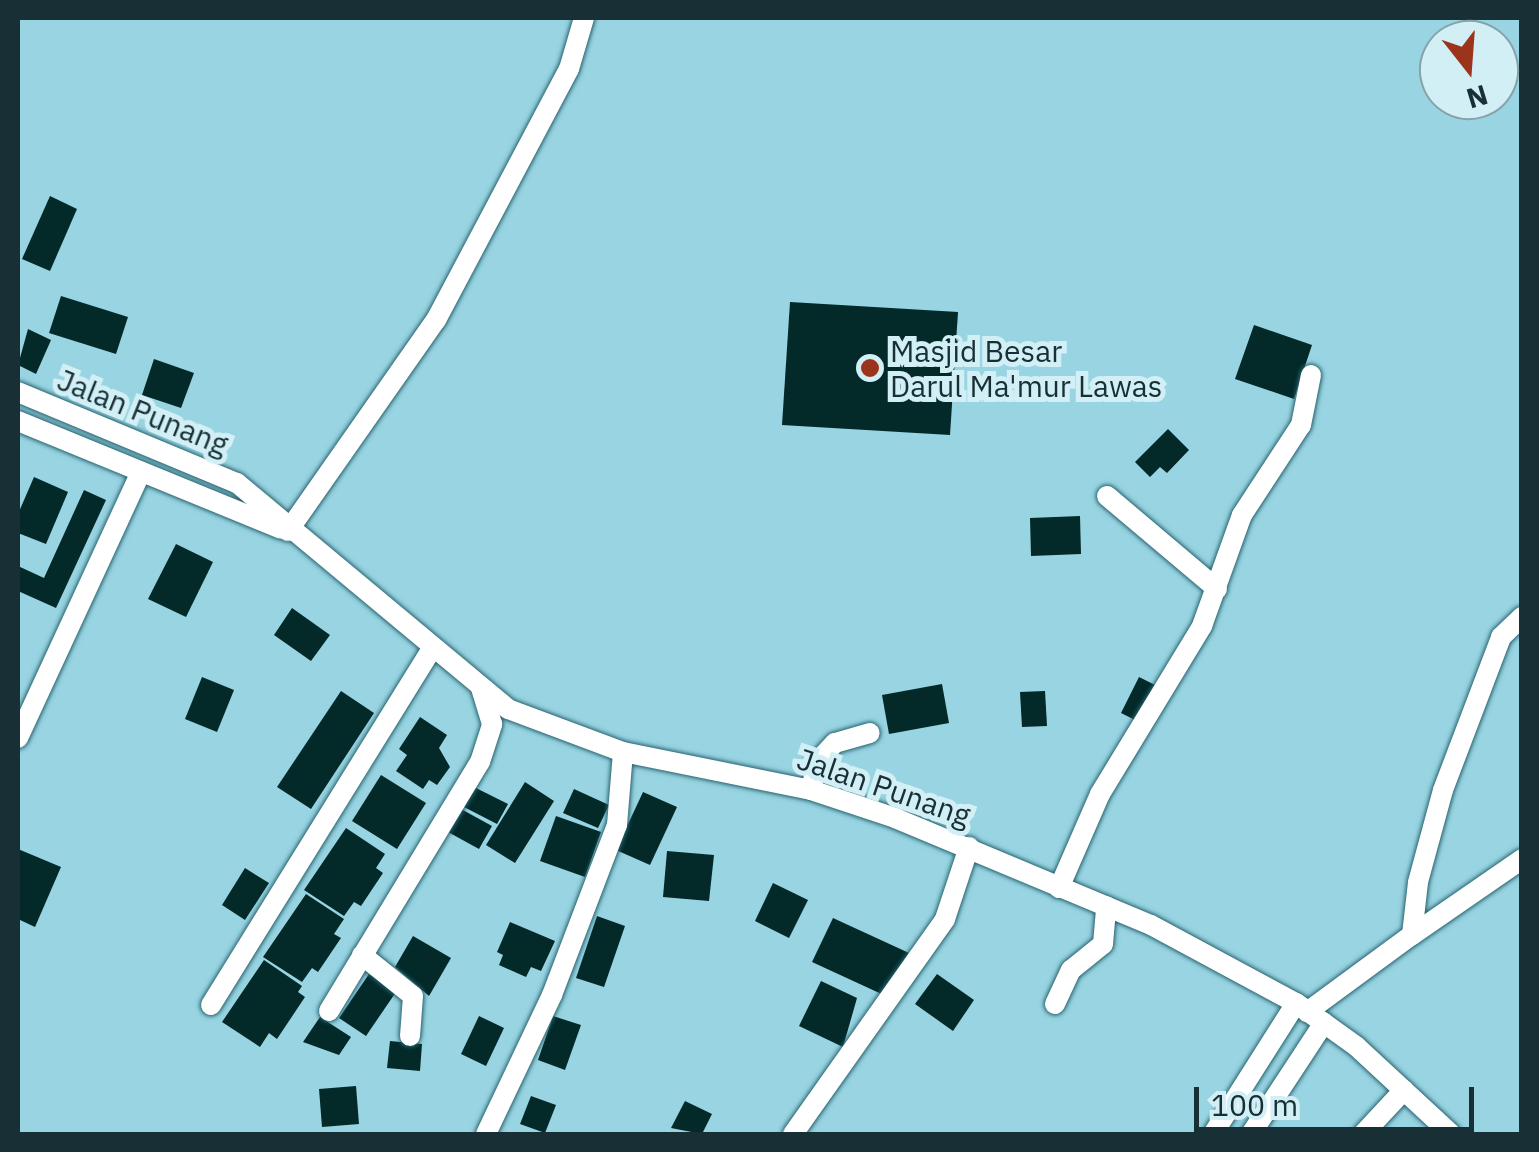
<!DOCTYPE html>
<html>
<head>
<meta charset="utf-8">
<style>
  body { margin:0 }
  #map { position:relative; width:1539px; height:1152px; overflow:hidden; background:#98d4e2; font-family:"IBM Plex Sans",sans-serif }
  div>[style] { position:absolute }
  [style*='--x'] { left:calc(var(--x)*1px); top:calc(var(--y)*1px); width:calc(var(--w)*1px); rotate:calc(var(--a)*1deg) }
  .building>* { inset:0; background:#032929 }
  .roads { filter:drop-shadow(0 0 2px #27636f) drop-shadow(0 0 2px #27636f) }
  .minor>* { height:20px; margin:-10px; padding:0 10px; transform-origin:10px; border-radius:10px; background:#fff }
  .dots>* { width:28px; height:28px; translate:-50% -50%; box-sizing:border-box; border:5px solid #d2eff6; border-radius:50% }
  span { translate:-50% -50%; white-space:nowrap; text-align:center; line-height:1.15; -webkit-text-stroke:10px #d2eff6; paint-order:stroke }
  .poi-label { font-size:30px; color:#172f35 }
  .left { translate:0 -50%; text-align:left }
  .street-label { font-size:30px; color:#172f35 }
  .frame { position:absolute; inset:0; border:20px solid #172f35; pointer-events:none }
  .north { position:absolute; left:1419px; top:20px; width:100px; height:100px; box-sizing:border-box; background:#d2eff6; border:2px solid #87a2a9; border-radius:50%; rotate:163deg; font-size:28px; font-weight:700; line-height:40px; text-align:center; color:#172f35 }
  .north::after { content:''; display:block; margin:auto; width:35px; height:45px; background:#9c341c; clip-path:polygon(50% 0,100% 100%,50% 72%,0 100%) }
  .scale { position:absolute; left:1194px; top:1087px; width:280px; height:45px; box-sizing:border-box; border:5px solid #172f35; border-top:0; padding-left:12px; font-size:30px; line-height:35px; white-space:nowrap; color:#172f35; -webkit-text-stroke:8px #d2eff6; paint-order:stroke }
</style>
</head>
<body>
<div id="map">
  <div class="building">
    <div style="clip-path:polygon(50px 196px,77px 209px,50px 271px,22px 259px)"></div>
    <div style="clip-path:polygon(61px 296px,128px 317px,116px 354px,49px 333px)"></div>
    <div style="clip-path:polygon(790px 302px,958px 312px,950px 435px,782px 425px)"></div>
    <div style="clip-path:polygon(1254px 325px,1312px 345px,1294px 399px,1235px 379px)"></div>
    <div style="clip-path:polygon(28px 329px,51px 340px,36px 374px,18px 365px)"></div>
    <div style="clip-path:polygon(154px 359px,194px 373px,181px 408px,142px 395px)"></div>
    <div style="clip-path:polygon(1168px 429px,1189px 450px,1167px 473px,1160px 467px,1150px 477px,1135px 462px)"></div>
    <div style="clip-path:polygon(34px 477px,68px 492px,46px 544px,18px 533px,18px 514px)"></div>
    <div style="clip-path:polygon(84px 490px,106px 500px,56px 608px,18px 591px,18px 566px,44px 578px)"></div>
    <div style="clip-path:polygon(1080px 516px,1081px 554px,1031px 556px,1030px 518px)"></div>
    <div style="clip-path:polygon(176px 544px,213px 562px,186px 617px,148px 599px)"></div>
    <div style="clip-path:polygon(292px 608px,330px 635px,311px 661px,274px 635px)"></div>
    <div style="clip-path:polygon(202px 677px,234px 690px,217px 732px,185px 719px)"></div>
    <div style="clip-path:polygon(1139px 677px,1159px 687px,1141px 723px,1121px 713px)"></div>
    <div style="clip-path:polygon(942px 684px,949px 723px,889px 734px,882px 695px)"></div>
    <div style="clip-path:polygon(341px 691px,374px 713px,311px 809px,277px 787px)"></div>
    <div style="clip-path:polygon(1045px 691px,1047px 726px,1022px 727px,1020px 692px)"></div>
    <div style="clip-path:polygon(420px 717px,447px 735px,439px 748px,450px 767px,437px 785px,429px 780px,423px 789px,396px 771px,407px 755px,399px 749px)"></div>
    <div style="clip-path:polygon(381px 775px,426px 803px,397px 849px,352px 821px)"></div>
    <div style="clip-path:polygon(525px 782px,554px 801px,515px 863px,486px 845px)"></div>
    <div style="clip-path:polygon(474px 787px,508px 804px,497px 824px,464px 807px)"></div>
    <div style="clip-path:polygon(574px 789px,609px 805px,598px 828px,563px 813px)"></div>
    <div style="clip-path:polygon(643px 792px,677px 807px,650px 865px,616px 850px)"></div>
    <div style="clip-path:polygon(461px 809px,492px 826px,479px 849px,448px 832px)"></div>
    <div style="clip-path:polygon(556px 816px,601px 832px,585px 877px,540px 861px)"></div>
    <div style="clip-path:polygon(346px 828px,385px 854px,376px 868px,383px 873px,361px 906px,354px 902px,344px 916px,304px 890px)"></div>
    <div style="clip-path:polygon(18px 849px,61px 867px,35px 927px,18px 919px)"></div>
    <div style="clip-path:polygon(667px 851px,714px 855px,709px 901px,663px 897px)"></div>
    <div style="clip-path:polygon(245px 868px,269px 883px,245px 920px,222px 905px)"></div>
    <div style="clip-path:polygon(773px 883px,808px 900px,789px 938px,755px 921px)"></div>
    <div style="clip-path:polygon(306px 894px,344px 919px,334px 934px,341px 938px,318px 972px,312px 968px,302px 982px,263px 957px)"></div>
    <div style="clip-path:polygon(597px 916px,625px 926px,604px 987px,576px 978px)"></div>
    <div style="clip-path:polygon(833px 918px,909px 953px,888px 997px,812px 962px)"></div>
    <div style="clip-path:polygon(510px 922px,555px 941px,541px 971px,531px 967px,526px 977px,499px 965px,503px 955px,497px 952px)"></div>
    <div style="clip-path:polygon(413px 936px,451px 958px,429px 996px,395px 967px)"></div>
    <div style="clip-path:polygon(264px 960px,302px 986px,298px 992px,305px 997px,277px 1039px,269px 1033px,260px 1047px,222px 1022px)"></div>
    <div style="clip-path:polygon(369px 974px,396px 992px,366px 1036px,339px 1018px)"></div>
    <div style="clip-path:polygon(937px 974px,974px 1000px,953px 1031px,915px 1004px)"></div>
    <div style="clip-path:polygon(821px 981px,857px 998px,843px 1047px,799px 1026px)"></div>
    <div style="clip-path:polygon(479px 1016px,504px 1028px,486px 1066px,461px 1054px)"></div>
    <div style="clip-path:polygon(553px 1016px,581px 1025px,565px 1070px,538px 1060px)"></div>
    <div style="clip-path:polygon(320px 1017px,351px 1037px,339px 1055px,303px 1042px)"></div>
    <div style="clip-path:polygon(390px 1041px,422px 1044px,420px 1071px,387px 1068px)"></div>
    <div style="clip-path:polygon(356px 1086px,359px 1124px,322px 1127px,319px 1089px)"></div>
    <div style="clip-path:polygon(531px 1096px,556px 1105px,545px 1133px,520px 1124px)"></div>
    <div style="clip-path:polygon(685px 1101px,712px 1114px,702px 1134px,671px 1128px)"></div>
  </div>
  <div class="roads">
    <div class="minor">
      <div style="--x:18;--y:392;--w:237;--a:22.6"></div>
      <div style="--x:237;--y:483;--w:353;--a:39.8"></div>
      <div style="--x:508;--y:709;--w:123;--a:20.5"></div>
      <div style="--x:623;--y:752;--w:192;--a:11.4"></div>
      <div style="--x:811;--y:790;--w:89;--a:18.4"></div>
      <div style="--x:895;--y:818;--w:277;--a:22.7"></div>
      <div style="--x:1151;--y:925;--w:165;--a:28.3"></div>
      <div style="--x:1296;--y:1003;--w:74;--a:35.6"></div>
      <div style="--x:1356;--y:1046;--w:129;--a:42.8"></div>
      <div style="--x:18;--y:421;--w:284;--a:22.3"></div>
      <div style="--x:1107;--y:496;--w:144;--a:40.2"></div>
      <div style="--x:288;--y:531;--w:258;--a:-55"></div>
      <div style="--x:436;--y:320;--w:284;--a:-62.1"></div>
      <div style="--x:569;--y:69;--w:53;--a:-73.6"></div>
      <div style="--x:18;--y:738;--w:293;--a:-65.2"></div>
      <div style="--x:811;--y:790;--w:29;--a:-78"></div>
      <div style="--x:817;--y:762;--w:26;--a:-47"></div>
      <div style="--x:835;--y:743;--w:36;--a:-16"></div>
      <div style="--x:1059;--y:888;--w:103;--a:-66.4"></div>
      <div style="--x:1100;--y:794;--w:197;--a:-58.7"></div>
      <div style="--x:1202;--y:626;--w:118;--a:-70.2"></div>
      <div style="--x:1242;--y:515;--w:108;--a:-56.8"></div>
      <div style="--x:1301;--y:425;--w:51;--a:-78.7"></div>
      <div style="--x:1412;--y:935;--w:134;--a:-34.6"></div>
      <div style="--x:362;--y:955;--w:65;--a:38.8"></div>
      <div style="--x:413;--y:996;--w:40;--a:94.3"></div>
      <div style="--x:1055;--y:1004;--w:38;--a:-65"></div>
      <div style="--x:1071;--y:970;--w:41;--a:-39.1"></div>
      <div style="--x:1103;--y:944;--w:38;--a:-85"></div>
      <div style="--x:211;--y:1005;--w:418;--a:-58.2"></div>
      <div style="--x:329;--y:1011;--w:291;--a:-58.8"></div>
      <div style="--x:480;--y:762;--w:40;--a:-72"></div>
      <div style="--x:492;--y:724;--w:39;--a:-107"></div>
      <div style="--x:1307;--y:1012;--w:130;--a:-36.3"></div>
      <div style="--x:1412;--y:935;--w:53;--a:-83.5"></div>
      <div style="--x:1418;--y:882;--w:95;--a:-74.8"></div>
      <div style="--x:1443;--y:790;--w:164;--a:-69.2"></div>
      <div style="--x:1501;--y:637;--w:29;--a:-44"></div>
      <div style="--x:486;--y:1134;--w:154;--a:-64.6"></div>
      <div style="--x:552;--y:995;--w:182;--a:-69.1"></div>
      <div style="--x:617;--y:825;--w:73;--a:-85.3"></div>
      <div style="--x:793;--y:1134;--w:263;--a:-54.7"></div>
      <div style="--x:945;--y:919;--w:76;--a:-71.6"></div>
      <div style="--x:1213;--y:1134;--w:155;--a:-57.6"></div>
      <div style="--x:1251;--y:1134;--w:133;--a:-56.7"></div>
      <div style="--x:1363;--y:1134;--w:60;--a:-47"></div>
    </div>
  </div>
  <div class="dots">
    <div style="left:870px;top:368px;background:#9c341c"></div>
  </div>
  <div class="poi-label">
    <span class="left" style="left:890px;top:368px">Masjid Besar<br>Darul Ma'mur Lawas</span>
  </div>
  <div class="street-label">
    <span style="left:143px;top:412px;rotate:22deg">Jalan Punang</span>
    <span style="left:884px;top:787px;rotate:19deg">Jalan Punang</span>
  </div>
  <div class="frame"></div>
  <div class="north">N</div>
  <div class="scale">100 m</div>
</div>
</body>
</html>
